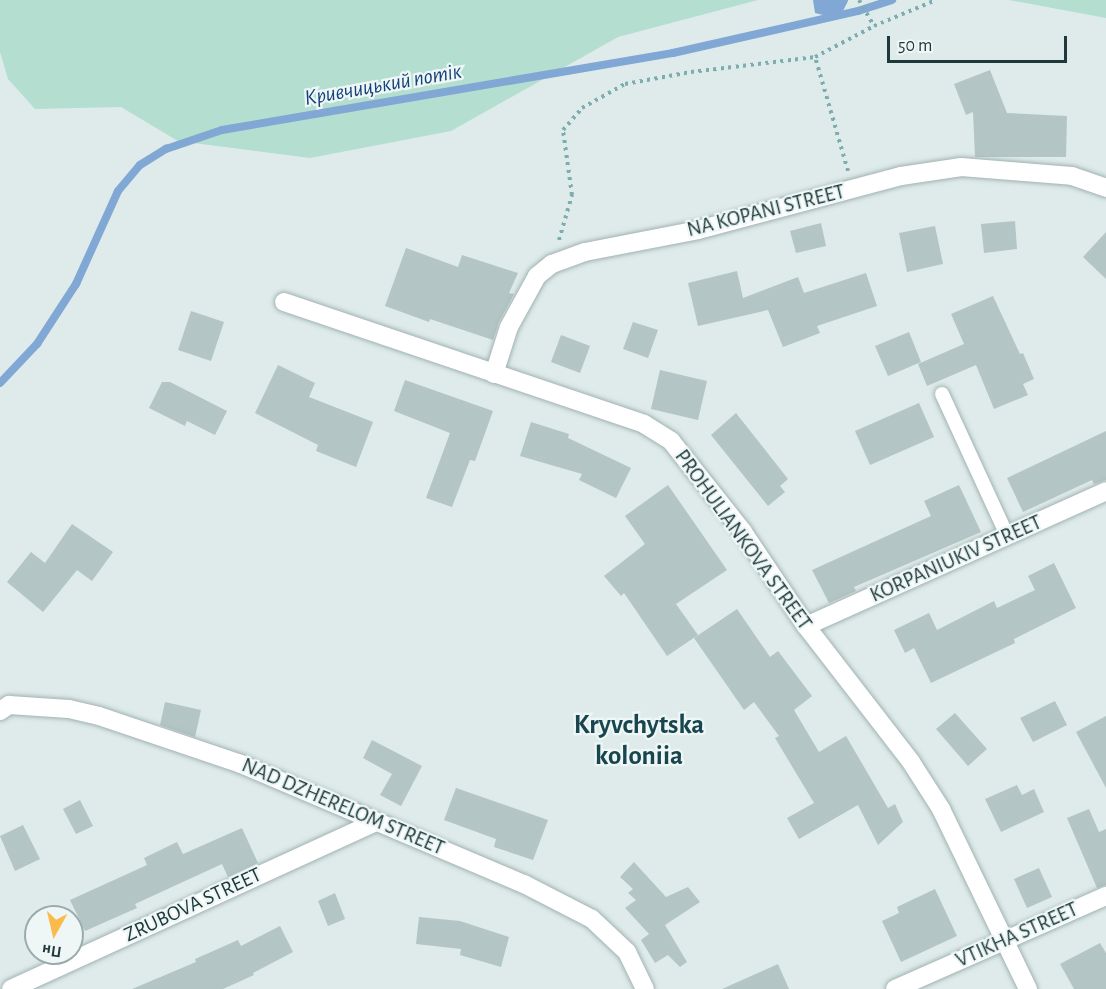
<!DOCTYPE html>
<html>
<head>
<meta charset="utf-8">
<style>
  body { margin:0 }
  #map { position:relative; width:1106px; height:989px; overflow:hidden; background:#deebea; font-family:"Alegreya Sans",sans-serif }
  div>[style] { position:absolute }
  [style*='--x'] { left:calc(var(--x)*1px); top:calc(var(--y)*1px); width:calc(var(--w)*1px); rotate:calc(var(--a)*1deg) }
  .green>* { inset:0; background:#b4ded0 }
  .water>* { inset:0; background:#81a7d4 }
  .stream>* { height:8px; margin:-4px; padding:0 4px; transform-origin:4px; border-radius:4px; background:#81a7d4 }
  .building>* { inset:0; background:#b3c5c4 }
  .path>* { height:4px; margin-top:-2px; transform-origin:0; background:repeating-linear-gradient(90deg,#7cadb0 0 3px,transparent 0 7.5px) }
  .roads { filter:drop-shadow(0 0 2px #a1b2b2) drop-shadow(0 0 2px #a1b2b2) }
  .lane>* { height:14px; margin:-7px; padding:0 7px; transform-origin:7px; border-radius:7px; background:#fff }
  .street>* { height:18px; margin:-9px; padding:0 9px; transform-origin:9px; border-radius:9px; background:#fff }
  span { translate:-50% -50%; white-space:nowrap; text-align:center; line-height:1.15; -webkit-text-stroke:4.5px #eef7f6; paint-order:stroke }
  .street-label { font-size:21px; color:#1e383b }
  .water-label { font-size:22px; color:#15427a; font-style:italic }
  .district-label { font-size:27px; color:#19464e; font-weight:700 }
  .north { position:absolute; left:24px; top:905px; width:60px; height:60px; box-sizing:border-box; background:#eef7f6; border:2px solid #9babab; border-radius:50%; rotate:188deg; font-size:16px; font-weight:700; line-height:24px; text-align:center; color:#1e383b }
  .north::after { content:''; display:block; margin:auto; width:21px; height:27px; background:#fbbb4b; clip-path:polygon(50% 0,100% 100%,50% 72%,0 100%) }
  .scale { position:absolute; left:887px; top:36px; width:180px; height:27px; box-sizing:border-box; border:3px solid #1e383b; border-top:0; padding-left:8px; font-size:18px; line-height:21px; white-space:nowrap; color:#1e383b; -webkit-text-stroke:4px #eef7f6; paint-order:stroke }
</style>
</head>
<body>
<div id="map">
  <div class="green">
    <div style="clip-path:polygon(0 0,758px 0,618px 37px,451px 131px,310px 158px,178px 141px,121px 107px,35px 109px,8px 79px,0 52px)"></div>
    <div style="clip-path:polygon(1009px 0,1106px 0,1106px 18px)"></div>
  </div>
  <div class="water">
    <div style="clip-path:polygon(813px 0,848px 0,848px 1px,842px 13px,823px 15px,815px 13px)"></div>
  </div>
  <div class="stream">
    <div style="--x:0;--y:383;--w:54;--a:-46.5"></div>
    <div style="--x:37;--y:344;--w:72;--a:-57"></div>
    <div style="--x:76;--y:284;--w:102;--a:-65.7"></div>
    <div style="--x:118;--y:191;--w:34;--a:-50"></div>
    <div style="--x:140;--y:165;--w:31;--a:-32"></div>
    <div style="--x:166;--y:149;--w:59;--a:-18.7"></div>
    <div style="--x:222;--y:130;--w:458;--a:-9.7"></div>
    <div style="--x:673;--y:53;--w:190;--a:-12.8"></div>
    <div style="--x:858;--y:11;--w:36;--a:-18"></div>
  </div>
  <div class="building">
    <div style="clip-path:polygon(990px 70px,1007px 113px,1067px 116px,1066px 157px,975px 157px,973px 112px,966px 115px,954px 84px)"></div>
    <div style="clip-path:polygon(1015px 221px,1017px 249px,984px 253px,981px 224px)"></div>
    <div style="clip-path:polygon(821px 223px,826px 246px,796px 253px,790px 231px)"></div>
    <div style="clip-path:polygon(935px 226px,943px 264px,907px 272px,899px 233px)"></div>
    <div style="clip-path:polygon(1106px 232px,1106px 279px,1083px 257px)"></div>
    <div style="clip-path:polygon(406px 248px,458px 267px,462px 255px,518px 273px,509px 293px,514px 294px,499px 322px,493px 340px,430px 319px,429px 322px,385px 306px)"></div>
    <div style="clip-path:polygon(737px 271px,743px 298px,798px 277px,804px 293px,866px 273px,877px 306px,817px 326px,820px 333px,783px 347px,768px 310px,698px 326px,688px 283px)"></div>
    <div style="clip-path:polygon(993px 296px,1020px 354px,1023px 353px,1034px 379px,1023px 384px,1028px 395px,994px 409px,976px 365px,927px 386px,918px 364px,964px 344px,951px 314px)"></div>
    <div style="clip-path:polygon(191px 311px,224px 322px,211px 361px,178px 350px)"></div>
    <div style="clip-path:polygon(633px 322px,658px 330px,648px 358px,623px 349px)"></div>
    <div style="clip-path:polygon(909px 332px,921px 362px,888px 376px,875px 346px)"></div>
    <div style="clip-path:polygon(561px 335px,590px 346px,580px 373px,551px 362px)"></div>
    <div style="clip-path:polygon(278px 365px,315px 383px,309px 397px,373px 422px,356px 467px,316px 451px,318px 445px,255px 413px)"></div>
    <div style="clip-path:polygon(660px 370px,707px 381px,698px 420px,651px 409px)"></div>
    <div style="clip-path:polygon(405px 380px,493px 411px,475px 461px,470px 460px,452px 507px,426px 498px,450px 433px,394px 411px)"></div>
    <div style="clip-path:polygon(162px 382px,170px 382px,227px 411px,215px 435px,187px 421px,185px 426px,149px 408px)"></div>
    <div style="clip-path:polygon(919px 403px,934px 437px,870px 465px,855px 431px)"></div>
    <div style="clip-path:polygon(736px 413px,788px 479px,780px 486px,785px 492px,768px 506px,711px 435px)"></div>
    <div style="clip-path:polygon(531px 422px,569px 434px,568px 438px,631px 468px,616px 498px,579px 480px,582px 474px,520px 456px)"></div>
    <div style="clip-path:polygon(1106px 431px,1106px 480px,1094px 484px,1092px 480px,1023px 512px,1007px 478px)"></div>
    <div style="clip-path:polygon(668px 485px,727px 570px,676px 604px,698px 635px,667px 656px,624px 593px,621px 596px,604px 576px,645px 544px,625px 516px)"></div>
    <div style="clip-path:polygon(959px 485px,981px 532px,854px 587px,856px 591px,829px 603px,812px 570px,931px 516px,924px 501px)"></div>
    <div style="clip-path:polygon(72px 524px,113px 552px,92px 581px,77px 570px,43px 612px,7px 582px,31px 552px,45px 563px)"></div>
    <div style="clip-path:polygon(1054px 563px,1076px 608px,1014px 639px,1015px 643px,931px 683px,914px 648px,905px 653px,894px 630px,929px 613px,937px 630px,994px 601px,997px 608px,1035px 590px,1028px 576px)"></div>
    <div style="clip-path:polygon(737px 609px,770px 657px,778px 651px,812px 696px,794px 710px,819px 752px,846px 736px,888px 808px,895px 804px,903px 822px,878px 845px,858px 805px,799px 839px,787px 818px,814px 803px,775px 738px,779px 736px,754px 702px,744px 710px,694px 638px)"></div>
    <div style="clip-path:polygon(1055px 701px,1067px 725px,1033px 742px,1020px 718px)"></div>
    <div style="clip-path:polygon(165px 702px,201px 710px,195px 737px,160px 725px)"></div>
    <div style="clip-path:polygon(955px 713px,987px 749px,968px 766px,936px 729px)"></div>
    <div style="clip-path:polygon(1106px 716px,1106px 788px,1076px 732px)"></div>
    <div style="clip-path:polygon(372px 740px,422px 766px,401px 806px,380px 795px,392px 774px,363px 758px)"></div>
    <div style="clip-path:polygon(1017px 785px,1022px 795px,1034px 789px,1044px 812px,1001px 832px,985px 799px)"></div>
    <div style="clip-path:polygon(456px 788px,548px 820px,533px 860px,494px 847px,496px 839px,444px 820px)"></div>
    <div style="clip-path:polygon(80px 800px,93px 826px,76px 834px,63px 809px)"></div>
    <div style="clip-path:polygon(1089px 809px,1099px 832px,1106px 829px,1106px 885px,1097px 888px,1067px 818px)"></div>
    <div style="clip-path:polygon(23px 825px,40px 859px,15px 871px,0 836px)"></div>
    <div style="clip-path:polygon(242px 828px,258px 863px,228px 877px,222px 864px,135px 904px,137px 908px,85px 931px,70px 900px,147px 865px,144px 858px,177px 842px,183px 854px)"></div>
    <div style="clip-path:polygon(634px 862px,666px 897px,688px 887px,700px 902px,665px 925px,687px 962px,680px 967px,668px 955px,655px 963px,641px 940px,649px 934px,625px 908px,636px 900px,628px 893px,633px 889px,620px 877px)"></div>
    <div style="clip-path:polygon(1039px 868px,1052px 897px,1027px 908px,1014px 879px)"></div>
    <div style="clip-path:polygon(935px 889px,957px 936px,901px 962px,882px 921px,899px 913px,897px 907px)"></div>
    <div style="clip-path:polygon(335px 893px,345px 919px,328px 926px,318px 901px)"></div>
    <div style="clip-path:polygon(419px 917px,460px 921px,509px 937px,501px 967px,460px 955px,461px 949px,416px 944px)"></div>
    <div style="clip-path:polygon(280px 926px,293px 952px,253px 973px,254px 975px,223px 989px,132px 989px,196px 962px,195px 959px,238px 940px,241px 946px)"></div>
    <div style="clip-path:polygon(1100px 943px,1106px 953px,1106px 989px,1074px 989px,1060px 964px)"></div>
    <div style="clip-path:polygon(778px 964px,789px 989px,722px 989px)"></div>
  </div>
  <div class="path">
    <div style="--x:859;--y:0;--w:30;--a:60"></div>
    <div style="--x:874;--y:26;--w:67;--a:-22.8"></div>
    <div style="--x:848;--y:171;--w:119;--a:-106.1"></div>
    <div style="--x:815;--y:57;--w:67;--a:-27.7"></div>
    <div style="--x:559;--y:240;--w:47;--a:-73.9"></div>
    <div style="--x:572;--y:195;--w:66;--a:-97.9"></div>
    <div style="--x:563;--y:130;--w:29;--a:-49"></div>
    <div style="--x:582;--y:108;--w:49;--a:-29.2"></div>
    <div style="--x:625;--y:84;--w:67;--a:-10.3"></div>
    <div style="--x:691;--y:72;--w:125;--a:-6.9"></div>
  </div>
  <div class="roads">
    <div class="lane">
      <div style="--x:942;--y:394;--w:155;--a:65.3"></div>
    </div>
    <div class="street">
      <div style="--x:284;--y:302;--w:380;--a:18.7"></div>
      <div style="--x:644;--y:424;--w:32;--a:32"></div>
      <div style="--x:671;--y:441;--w:116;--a:51.6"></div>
      <div style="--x:743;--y:532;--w:113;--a:56.2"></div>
      <div style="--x:806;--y:626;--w:172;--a:52.3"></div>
      <div style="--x:911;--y:762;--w:56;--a:57.4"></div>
      <div style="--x:941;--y:809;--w:200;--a:64.2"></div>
      <div style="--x:494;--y:374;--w:49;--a:-72.3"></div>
      <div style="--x:509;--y:327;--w:58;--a:-61.2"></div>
      <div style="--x:537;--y:276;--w:19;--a:-39"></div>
      <div style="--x:552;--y:264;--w:35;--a:-20"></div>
      <div style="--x:585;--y:252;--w:115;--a:-11"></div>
      <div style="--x:698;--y:230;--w:210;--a:-14.9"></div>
      <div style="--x:901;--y:176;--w:61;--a:-8.5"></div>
      <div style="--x:961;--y:167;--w:111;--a:4.6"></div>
      <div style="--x:1072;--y:176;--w:36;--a:19"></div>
      <div style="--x:806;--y:626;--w:329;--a:-24.2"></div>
      <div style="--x:0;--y:711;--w:11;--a:-34"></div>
      <div style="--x:9;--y:705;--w:60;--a:3.8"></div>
      <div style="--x:69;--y:709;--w:31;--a:13"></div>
      <div style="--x:99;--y:716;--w:150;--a:18.7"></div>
      <div style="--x:241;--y:764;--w:307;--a:23"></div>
      <div style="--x:524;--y:884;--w:76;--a:27.2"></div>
      <div style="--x:592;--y:919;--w:48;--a:43.3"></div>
      <div style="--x:627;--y:952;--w:41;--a:64.1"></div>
      <div style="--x:11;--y:989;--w:400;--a:-24.6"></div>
      <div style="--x:895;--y:989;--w:231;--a:-23.8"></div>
    </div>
  </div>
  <div class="street-label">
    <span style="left:766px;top:211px;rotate:-14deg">NA KOPANI STREET</span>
    <span style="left:743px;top:540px;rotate:54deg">PROHULIANKOVA STREET</span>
    <span style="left:956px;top:559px;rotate:-24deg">KORPANIUKIV STREET</span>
    <span style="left:343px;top:807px;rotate:23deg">NAD DZHERELOM STREET</span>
    <span style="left:193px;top:905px;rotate:-25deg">ZRUBOVA STREET</span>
    <span style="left:1017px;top:935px;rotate:-24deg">VTIKHA STREET</span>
  </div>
  <div class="water-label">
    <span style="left:383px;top:85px;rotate:-10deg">Кривчицький потік</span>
  </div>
  <div class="district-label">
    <span style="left:639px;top:740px">Kryvchytska<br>koloniia</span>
  </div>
  <div class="north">Пн</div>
  <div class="scale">50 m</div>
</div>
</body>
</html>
